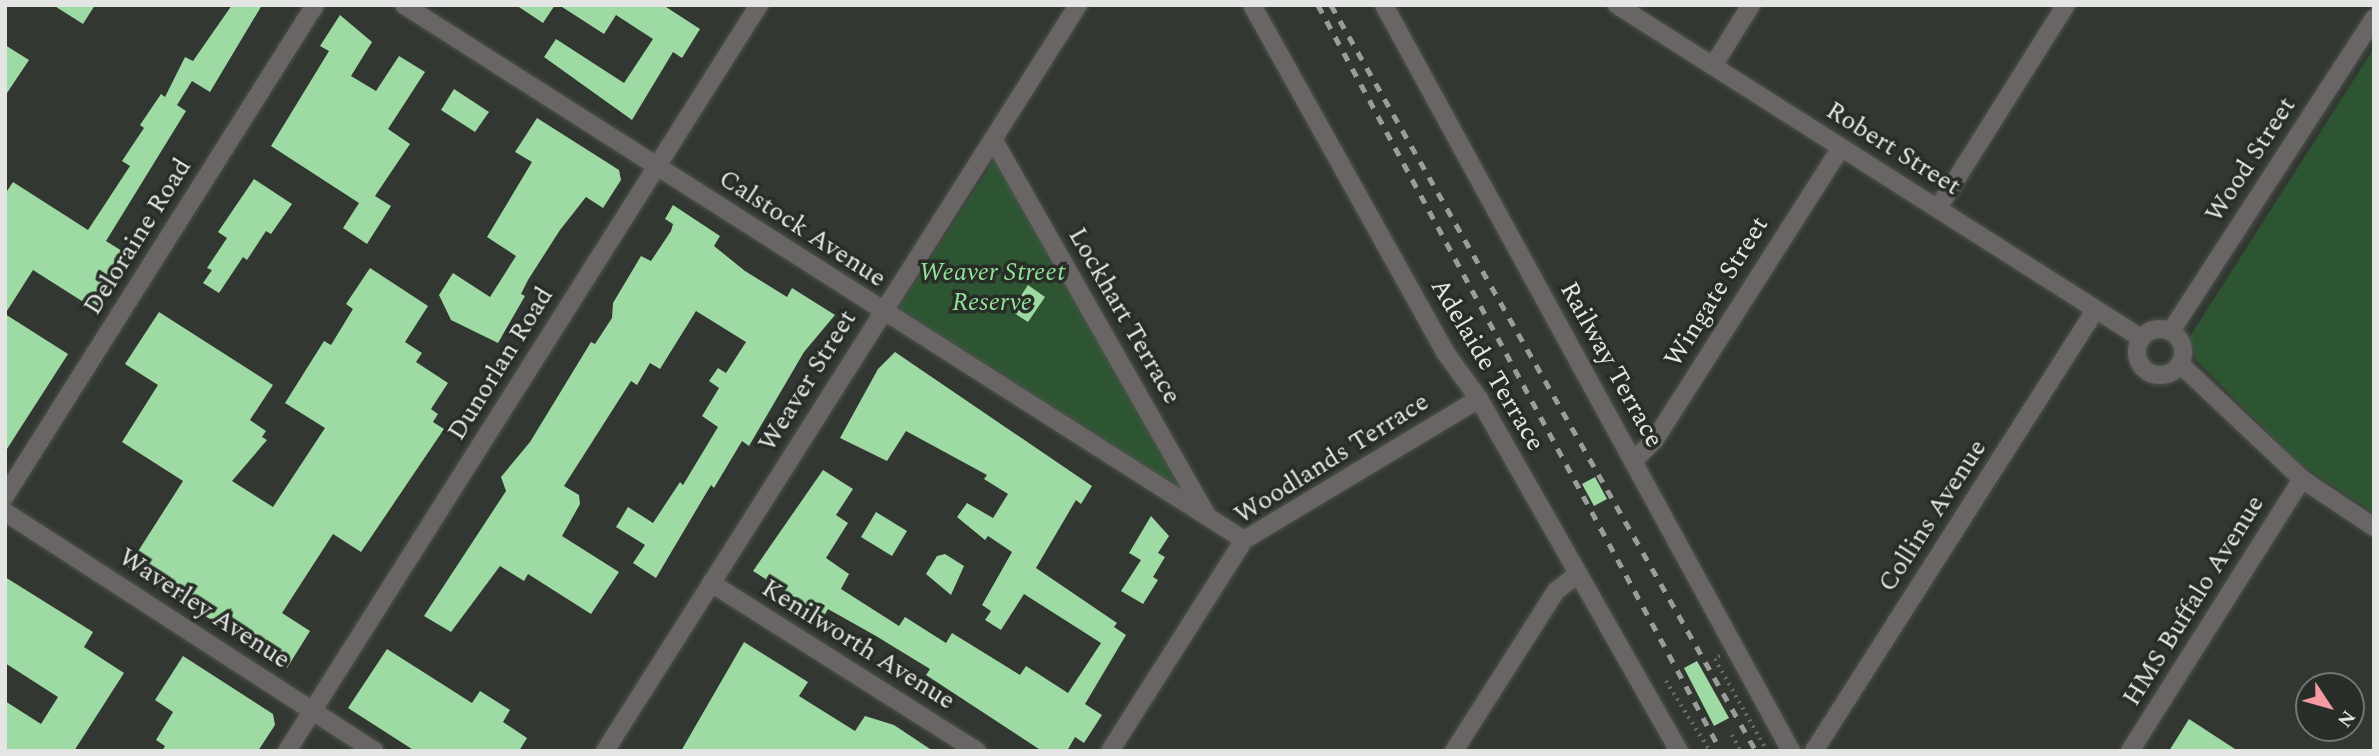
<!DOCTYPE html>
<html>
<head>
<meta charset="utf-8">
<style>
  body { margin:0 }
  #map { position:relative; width:2379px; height:756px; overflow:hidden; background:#323732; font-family:Spectral,serif }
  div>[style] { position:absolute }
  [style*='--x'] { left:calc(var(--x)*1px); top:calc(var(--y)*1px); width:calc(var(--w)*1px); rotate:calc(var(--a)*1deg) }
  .green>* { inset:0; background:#2d5531 }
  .building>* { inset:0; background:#9edaa3 }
  .path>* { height:3.5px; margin-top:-1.75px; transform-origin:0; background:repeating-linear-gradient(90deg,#6b6f6b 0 2px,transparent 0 7px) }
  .roads { filter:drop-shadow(0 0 2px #4e534e) drop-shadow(0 0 2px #4e534e) }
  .minor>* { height:18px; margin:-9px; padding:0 9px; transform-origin:9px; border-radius:9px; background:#696565 }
  .minor>.ring { margin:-9px; padding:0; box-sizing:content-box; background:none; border:18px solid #696565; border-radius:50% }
  .rail>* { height:5px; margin-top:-2.5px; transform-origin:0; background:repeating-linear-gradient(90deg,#9a9d9a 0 9px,transparent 0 18px) }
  span { translate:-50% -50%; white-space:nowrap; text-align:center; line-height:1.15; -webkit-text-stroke:7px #282d28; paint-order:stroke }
  .street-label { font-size:26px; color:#e3e6e3 }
  .park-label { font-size:26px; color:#92e29a; font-style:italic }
  .frame { position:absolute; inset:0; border:7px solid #e3e6e3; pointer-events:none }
  .north { position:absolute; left:2295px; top:672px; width:70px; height:70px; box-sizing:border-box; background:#282d28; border:2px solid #737773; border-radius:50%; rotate:126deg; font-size:19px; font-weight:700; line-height:28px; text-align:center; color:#e3e6e3 }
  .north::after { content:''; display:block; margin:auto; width:24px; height:32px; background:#f49aa1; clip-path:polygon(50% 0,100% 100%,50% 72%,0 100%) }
</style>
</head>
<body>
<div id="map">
  <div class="green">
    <div style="clip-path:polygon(2374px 48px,2374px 513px,2300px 464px,2196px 360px,2189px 338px)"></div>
    <div style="clip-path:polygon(996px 157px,1180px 488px,898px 308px)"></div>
  </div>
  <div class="building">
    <div style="clip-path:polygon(53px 5px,95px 5px,83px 24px)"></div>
    <div style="clip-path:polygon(232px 5px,262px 5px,210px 92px,192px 81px,177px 105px,186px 111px,106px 241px,130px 256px,96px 310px,33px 270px,5px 314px,5px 194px,13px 182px,88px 230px,130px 166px,122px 161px,144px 128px,140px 125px,161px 94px,165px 97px,185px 57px,193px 61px)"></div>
    <div style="clip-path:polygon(516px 5px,555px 5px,543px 23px)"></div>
    <div style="clip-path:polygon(559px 5px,663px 5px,700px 29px,682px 58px,673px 52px,632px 120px,544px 57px,556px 39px,624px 83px,653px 39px,616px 15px,604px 34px)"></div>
    <div style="clip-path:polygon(340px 15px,372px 42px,351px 76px,376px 91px,399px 56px,425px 72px,388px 129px,410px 144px,375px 196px,391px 206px,367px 244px,343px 228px,359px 203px,271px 146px,329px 51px,320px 46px)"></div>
    <div style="clip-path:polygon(5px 45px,29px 60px,5px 96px)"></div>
    <div style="clip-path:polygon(454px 89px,489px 112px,475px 132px,441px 110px)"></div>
    <div style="clip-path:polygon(537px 118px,619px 170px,621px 180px,603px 208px,586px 197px,560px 230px,528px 280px,521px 294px,525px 296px,498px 343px,451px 320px,439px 295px,453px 273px,490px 297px,516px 256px,487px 237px,532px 162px,515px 152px)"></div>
    <div style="clip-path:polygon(254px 179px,292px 204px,271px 234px,266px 231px,247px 260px,243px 257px,219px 293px,203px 283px,212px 270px,207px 268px,227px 238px,218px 232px)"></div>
    <div style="clip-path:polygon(673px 205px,720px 236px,714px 246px,745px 271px,787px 297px,792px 288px,835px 315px,804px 352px,749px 446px,742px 441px,714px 488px,711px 485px,656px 578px,633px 563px,645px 545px,616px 527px,628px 507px,653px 523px,680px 482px,683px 485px,718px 427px,702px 416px,719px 388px,709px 381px,718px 368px,726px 373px,746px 342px,696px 311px,660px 369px,650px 363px,637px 385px,631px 381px,564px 486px,579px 495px,580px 504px,562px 536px,619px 572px,591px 614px,528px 574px,524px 581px,500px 566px,451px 632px,424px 616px,506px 491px,501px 477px,530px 442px,591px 342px,595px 344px,612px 318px,613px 303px,641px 256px,651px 261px,671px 231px,673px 224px,665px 219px)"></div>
    <div style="clip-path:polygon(370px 268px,428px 306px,405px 342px,422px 353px,416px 362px,448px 383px,431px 409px,438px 414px,433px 422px,444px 429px,361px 552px,333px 534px,282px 613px,310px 631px,287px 668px,128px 567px,183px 481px,122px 442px,158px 385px,125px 364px,159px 312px,273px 385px,250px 420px,266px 431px,262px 437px,267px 440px,232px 481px,273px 507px,325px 428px,285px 403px,324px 341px,331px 345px,353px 309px,346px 304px)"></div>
    <div style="clip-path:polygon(1028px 285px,1045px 297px,1028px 322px,1011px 311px)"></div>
    <div style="clip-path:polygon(5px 314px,68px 354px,5px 452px)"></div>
    <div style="clip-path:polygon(895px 352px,1092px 486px,1081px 504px,1076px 500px,1036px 568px,1117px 623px,1114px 627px,1126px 635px,1085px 704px,1102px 715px,1084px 743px,1075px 737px,1067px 751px,1042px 751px,926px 675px,930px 669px,876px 636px,828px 609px,824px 616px,753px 571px,823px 470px,853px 489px,836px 515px,848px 523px,826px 558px,849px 574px,841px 589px,899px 626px,905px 617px,946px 643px,952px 633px,1020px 675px,1026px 666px,1068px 693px,1101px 643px,1024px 594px,1001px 630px,985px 620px,991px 611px,982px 605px,1012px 552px,988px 536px,985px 540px,957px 517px,967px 503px,993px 518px,1008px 494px,984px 479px,987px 475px,906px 431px,887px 461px,840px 438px,878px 369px)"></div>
    <div style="clip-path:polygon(1595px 477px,1607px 499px,1594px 506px,1582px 484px)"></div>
    <div style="clip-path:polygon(876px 512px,907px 531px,892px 556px,861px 537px)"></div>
    <div style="clip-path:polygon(1151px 516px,1169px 536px,1158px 553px,1165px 557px,1153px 577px,1158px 580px,1143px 604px,1121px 591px,1141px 560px,1129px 553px)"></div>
    <div style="clip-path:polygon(945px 554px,964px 566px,951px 595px,926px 574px,937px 556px)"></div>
    <div style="clip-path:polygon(5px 577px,93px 632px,84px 647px,124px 673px,74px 751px,5px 751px,5px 701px,41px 724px,58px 697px,5px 663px)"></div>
    <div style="clip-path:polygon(744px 642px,808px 682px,799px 696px,855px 731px,865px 716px,894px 725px,933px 751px,681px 751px)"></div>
    <div style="clip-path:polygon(387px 649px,472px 703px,480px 691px,510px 710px,503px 722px,527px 738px,519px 751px,415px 751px,348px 708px)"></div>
    <div style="clip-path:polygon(183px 656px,273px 714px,275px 725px,258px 751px,162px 751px,165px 746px,156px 740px,173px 712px,155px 700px)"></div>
    <div style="clip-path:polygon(1697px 661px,1729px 718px,1714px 726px,1684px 668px)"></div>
    <div style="clip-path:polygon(2189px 719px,2238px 751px,2169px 751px)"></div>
  </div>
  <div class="path">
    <div style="--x:1720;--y:656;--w:6;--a:149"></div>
    <div style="--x:1715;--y:659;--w:106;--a:60.5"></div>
    <div style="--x:1666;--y:681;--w:83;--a:57.8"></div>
    <div style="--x:1732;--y:735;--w:18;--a:61"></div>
  </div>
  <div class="roads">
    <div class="minor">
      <div style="--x:404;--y:5;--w:996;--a:32.49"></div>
      <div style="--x:1252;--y:5;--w:397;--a:60.9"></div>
      <div style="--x:1445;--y:352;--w:58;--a:54.1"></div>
      <div style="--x:1479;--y:399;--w:405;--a:60.4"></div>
      <div style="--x:1384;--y:5;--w:850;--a:61.38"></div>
      <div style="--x:1617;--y:5;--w:621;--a:32.44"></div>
      <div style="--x:1713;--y:66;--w:72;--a:-58.1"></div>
      <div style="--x:993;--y:139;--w:433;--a:60.4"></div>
      <div style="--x:1938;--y:208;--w:240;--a:-57.8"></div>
      <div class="ring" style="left:2137px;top:329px;width:28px;height:28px"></div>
      <div style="--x:2171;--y:331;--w:373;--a:-57"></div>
      <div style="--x:2180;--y:364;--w:168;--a:43.3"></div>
      <div style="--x:2302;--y:479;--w:87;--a:33.7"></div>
      <div style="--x:1633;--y:461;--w:29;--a:-44"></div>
      <div style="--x:1654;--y:441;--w:348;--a:-57.5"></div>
      <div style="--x:5;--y:496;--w:581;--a:-57.73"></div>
      <div style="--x:5;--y:512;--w:440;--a:32.9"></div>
      <div style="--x:711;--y:583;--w:315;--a:32.3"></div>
      <div style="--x:287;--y:751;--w:883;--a:-57.68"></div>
      <div style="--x:605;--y:751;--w:883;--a:-57.62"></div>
      <div style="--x:1110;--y:751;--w:250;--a:-57.6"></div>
      <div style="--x:1244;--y:540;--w:274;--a:-31"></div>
      <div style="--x:1454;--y:751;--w:190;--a:-57.5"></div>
      <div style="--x:1556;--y:591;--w:28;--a:-38"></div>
      <div style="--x:1814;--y:751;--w:524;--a:-57.46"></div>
      <div style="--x:2130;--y:751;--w:322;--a:-57.7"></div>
    </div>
  </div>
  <div class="rail">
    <div style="--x:1318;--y:5;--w:848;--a:61.62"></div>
    <div style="--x:1331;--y:5;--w:859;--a:60.33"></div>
  </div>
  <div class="street-label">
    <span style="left:1893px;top:149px;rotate:32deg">Robert Street</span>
    <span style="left:2251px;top:160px;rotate:-57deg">Wood Street</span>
    <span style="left:802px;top:229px;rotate:33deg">Calstock Avenue</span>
    <span style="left:138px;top:237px;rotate:-58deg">Deloraine Road</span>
    <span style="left:1717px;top:292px;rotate:-58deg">Wingate Street</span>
    <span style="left:1124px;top:316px;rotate:60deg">Lockhart Terrace</span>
    <span style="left:501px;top:364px;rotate:-58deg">Dunorlan Road</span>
    <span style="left:1487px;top:365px;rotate:59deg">Adelaide Terrace</span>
    <span style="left:1611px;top:365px;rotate:61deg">Railway Terrace</span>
    <span style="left:808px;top:381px;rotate:-58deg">Weaver Street</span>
    <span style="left:1332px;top:459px;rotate:-32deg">Woodlands Terrace</span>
    <span style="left:1933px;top:516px;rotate:-57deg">Collins Avenue</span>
    <span style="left:2194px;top:601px;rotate:-58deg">HMS Buffalo Avenue</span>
    <span style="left:204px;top:609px;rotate:33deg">Waverley Avenue</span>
    <span style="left:858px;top:645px;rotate:32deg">Kenilworth Avenue</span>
  </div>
  <div class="park-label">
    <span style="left:992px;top:288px">Weaver Street<br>Reserve</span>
  </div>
  <div class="frame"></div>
  <div class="north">N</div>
</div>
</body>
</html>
